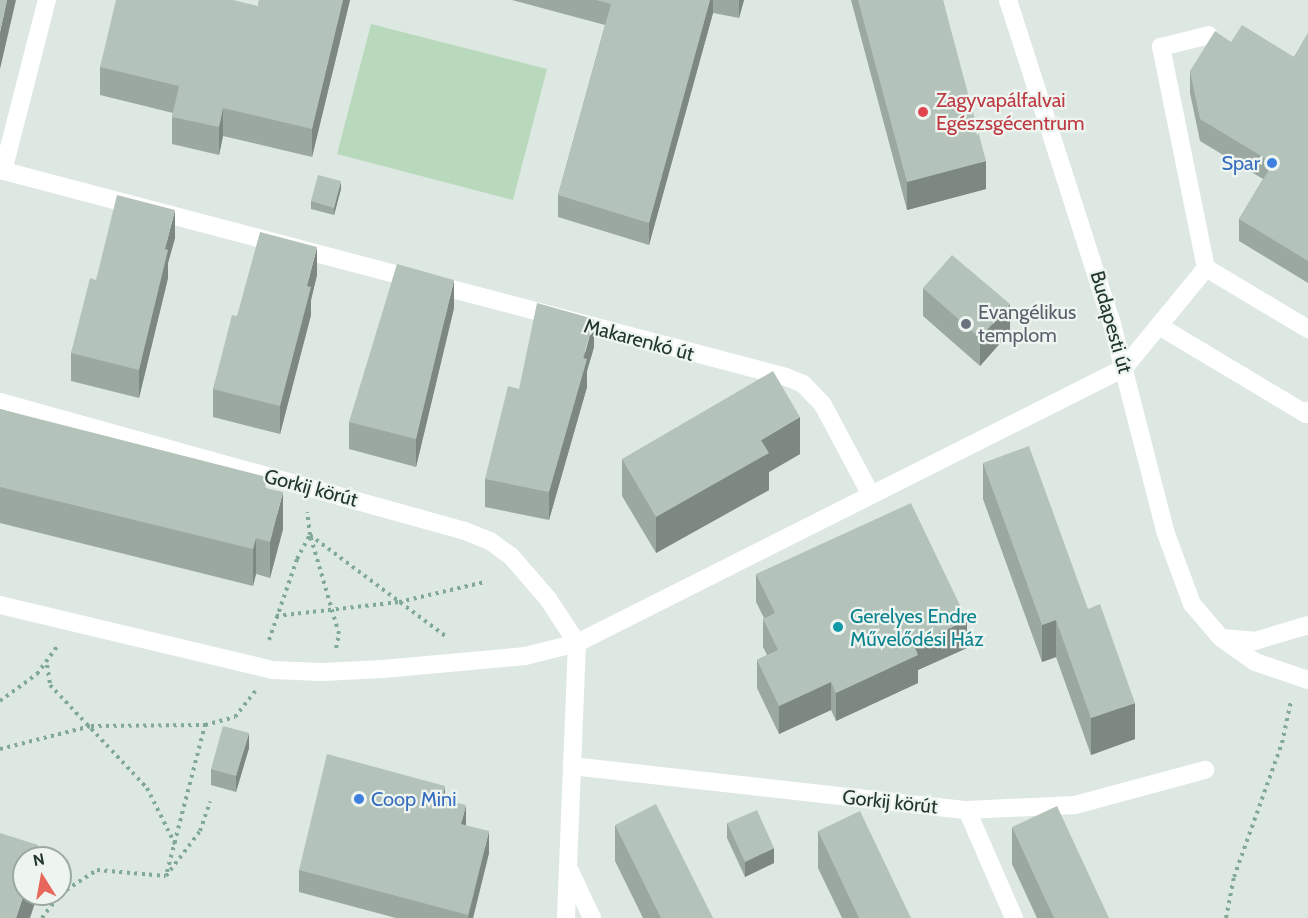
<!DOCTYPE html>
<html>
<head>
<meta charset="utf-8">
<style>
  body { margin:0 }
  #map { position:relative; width:1308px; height:918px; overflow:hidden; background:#dee8e2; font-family:Cabin,sans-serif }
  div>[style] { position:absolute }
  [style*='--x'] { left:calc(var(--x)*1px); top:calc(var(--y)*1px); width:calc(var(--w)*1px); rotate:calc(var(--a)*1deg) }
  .green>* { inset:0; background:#b8d9bb }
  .path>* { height:4px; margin-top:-2px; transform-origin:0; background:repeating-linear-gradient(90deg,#80aa96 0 3px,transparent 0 7.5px) }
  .minor>* { height:18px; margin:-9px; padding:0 9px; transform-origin:9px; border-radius:9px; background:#fff }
  .wall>* { inset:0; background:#9ba8a0 }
  .shaded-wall>* { inset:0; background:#7e8882 }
  .building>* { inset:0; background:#b4c3ba }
  .dots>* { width:16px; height:16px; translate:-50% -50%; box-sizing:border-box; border:3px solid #eef5f0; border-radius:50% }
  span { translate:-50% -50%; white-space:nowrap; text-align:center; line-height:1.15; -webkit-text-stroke:4.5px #eef5f0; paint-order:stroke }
  .health-label { font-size:20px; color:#be3a42 }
  .left { translate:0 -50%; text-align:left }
  .shop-label { font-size:20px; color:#366cbe }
  .right { translate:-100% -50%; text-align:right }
  .worship-label { font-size:20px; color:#5b616d }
  .street-label { font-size:20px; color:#21372d }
  .culture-label { font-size:20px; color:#0d838f }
  .north { position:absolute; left:12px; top:846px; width:60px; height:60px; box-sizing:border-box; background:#eef5f0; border:2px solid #9ca9a2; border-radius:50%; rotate:349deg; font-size:16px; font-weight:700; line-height:24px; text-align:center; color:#21372d }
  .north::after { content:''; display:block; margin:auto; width:21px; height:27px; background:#e8675d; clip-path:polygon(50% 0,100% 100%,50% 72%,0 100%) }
</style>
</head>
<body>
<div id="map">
  <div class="green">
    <div style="clip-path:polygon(371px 24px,547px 69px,513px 200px,337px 154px)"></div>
  </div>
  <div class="path">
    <div style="--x:276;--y:616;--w:124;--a:-6.5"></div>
    <div style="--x:399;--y:602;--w:88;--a:-13.1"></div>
    <div style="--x:269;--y:640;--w:86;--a:-70.9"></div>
    <div style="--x:297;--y:559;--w:27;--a:-62"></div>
    <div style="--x:310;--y:535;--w:23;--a:-97"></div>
    <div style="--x:336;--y:648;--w:14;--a:-78"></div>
    <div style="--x:339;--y:634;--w:103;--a:-106.3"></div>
    <div style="--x:310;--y:535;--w:172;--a:36.7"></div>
    <div style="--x:47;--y:665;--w:20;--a:81"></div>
    <div style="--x:50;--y:685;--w:141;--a:46.7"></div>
    <div style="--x:147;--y:788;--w:63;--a:63.4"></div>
    <div style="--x:0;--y:701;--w:46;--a:-36.1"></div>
    <div style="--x:37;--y:674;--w:37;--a:-54"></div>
    <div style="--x:0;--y:749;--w:94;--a:-14.2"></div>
    <div style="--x:91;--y:726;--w:114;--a:-0.5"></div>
    <div style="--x:205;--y:725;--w:31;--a:-15"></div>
    <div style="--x:235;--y:717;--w:33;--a:-52"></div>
    <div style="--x:167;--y:872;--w:152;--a:-75.5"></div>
    <div style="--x:60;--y:894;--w:44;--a:-33"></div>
    <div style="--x:97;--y:870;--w:69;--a:5"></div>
    <div style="--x:166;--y:876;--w:56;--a:-52.9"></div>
    <div style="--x:200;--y:831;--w:31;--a:-71"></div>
    <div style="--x:42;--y:918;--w:30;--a:-53"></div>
    <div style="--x:1226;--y:918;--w:42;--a:-79"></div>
    <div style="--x:1234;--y:877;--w:142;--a:-70.3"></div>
    <div style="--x:1282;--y:743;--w:43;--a:-77.9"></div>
  </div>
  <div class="minor">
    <div style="--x:1008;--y:0;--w:336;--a:72.2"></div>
    <div style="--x:1111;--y:320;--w:218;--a:75.6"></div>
    <div style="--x:1165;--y:531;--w:78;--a:69.7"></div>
    <div style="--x:1192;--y:604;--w:45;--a:49.5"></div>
    <div style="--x:1221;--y:638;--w:42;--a:35.2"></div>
    <div style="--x:1255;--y:662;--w:56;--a:18.8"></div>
    <div style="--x:0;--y:170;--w:813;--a:14.75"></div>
    <div style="--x:786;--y:377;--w:18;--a:22"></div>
    <div style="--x:803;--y:384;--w:29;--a:46"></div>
    <div style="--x:823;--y:405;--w:102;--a:61.9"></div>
    <div style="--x:3;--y:171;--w:177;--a:-75.6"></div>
    <div style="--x:1206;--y:268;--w:119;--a:30.9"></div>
    <div style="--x:1159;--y:326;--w:171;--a:30.9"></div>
    <div style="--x:1306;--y:414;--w:4;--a:-63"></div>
    <div style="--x:0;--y:402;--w:483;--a:15.5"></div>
    <div style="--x:465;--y:531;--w:27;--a:22"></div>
    <div style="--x:490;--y:541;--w:26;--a:36"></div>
    <div style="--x:511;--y:556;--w:57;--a:49.3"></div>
    <div style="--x:548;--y:599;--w:53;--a:56.6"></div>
    <div style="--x:577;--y:643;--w:275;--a:92.3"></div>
    <div style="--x:0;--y:605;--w:280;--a:13.4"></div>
    <div style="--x:272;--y:670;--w:50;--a:2.3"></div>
    <div style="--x:322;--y:672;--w:61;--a:-2.8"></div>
    <div style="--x:383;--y:669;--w:143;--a:-5.2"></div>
    <div style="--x:525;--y:656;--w:54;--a:-14"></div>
    <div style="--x:577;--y:643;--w:612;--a:-26.69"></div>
    <div style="--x:1124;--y:368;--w:129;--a:-50.6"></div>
    <div style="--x:1206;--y:268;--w:226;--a:-101.5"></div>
    <div style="--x:1161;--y:47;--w:49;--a:-14"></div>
    <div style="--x:1223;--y:638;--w:32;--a:5"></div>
    <div style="--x:1255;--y:641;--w:55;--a:-16.8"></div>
    <div style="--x:572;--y:766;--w:397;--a:6.4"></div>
    <div style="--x:967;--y:810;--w:108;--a:-2.7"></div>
    <div style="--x:1075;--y:805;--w:135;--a:-15.1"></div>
    <div style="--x:967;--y:810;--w:118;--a:66.5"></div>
    <div style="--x:570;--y:871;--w:52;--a:64.9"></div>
  </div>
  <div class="wall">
    <div style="clip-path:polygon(259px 0,350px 0,312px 157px,223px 136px,219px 155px,172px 144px,172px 117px,173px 113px,100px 95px,100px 67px,258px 6px)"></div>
    <div style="clip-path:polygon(512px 0,744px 0,739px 18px,713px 13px,649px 245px,558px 217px,558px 195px,605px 25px)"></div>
    <div style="clip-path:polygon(851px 0,943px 0,986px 189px,907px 210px)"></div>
    <div style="clip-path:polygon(1308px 33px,1308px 283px,1239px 241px,1239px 219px,1263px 179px,1200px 141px,1190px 93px,1190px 71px,1231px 42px,1294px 57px)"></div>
    <div style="clip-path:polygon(341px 189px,334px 215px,311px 209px,311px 201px)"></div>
    <div style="clip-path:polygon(175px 238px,168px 263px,168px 278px,139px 398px,71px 381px,71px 353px,96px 280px)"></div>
    <div style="clip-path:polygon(317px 275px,311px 300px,311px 315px,280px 434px,213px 417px,213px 389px,237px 316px)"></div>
    <div style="clip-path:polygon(923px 288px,1010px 332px,980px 366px,923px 316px)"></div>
    <div style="clip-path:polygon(454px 308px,416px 467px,349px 449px,349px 422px)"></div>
    <div style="clip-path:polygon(594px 347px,587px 371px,587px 387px,549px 520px,485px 507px,485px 479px,519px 389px)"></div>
    <div style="clip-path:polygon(0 409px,267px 488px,283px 529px,270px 578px,256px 574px,253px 586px,0 523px)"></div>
    <div style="clip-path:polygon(800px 454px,769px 472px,769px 490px,656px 553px,622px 496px,622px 459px)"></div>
    <div style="clip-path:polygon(983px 463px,1088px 609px,1135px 739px,1091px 755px,1056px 657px,1042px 662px,983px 499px)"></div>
    <div style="clip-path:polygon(756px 574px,967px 648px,918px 670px,918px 683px,836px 721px,831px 710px,779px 734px,757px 688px,757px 660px,767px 655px,763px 647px,763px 619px,764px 618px,756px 602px)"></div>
    <div style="clip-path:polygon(249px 748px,236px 792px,211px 785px,211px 769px)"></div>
    <div style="clip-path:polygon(445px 800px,489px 853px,473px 918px,396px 918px,299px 892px,299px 870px)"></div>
    <div style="clip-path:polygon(727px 823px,774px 863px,745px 877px,727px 838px)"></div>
    <div style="clip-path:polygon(615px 825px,713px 918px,643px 918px,615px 861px)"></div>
    <div style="clip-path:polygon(1012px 827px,1109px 918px,1037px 918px,1012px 864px)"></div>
    <div style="clip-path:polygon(818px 831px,911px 918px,842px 918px,818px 868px)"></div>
  </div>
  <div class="shaded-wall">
    <div style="clip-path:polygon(7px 0,16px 0,0 69px,0 32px)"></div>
    <div style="clip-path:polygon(343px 0,350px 0,312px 157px,312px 129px)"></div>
    <div style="clip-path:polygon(710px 0,713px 0,713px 13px,649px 245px,649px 223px)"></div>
    <div style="clip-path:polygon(739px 0,744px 0,739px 18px)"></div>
    <div style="clip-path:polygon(223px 108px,223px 136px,219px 155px,219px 127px)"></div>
    <div style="clip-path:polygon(986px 161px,986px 189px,907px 210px,907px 182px)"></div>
    <div style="clip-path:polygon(341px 181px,341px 189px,334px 215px,334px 208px)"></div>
    <div style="clip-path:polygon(175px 210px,175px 238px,168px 263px,168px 278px,139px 398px,139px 370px,165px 249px)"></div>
    <div style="clip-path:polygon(317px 247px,317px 275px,311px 300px,311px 315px,280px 434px,280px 406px,307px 286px)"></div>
    <div style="clip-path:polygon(454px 280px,454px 308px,416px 467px,416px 439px)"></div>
    <div style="clip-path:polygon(1010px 304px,1010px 332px,980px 366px,980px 338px)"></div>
    <div style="clip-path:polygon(594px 319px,594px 347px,587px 371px,587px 387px,549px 520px,549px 492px)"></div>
    <div style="clip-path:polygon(800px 417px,800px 454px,769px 472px,769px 490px,656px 553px,656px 517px,761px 440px)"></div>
    <div style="clip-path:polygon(283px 492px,283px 529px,270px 578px,270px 542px)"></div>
    <div style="clip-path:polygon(256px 538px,256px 574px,253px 586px,253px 549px)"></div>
    <div style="clip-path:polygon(967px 620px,967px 648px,918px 670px,918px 683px,836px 721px,836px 693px,914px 645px)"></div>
    <div style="clip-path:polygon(1056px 620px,1056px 657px,1042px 662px,1042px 625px)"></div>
    <div style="clip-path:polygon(831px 682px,831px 710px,779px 734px,779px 706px)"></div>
    <div style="clip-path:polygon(1135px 703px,1135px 739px,1091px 755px,1091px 718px)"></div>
    <div style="clip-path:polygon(249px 733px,249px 748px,236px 792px,236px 776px)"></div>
    <div style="clip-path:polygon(445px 786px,445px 808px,442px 799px)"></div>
    <div style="clip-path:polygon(466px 805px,466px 827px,461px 824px)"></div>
    <div style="clip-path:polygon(489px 831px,489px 853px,473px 918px,468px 918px)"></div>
    <div style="clip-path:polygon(38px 845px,38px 858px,34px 858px)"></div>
    <div style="clip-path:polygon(774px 848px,774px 863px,745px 877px,745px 862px)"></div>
    <div style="clip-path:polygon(24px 894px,38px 894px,30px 918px,16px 918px)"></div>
  </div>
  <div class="building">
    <div style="clip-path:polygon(0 0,7px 0,0 32px)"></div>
    <div style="clip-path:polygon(116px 0,233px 0,258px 6px,259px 0,343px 0,312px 129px,223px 108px,219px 127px,172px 117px,179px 86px,100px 67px)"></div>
    <div style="clip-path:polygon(596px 0,710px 0,649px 223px,558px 195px,611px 4px)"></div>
    <div style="clip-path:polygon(858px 0,943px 0,986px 161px,907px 182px)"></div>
    <div style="clip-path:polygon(1242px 25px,1294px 57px,1308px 33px,1308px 261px,1239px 219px,1273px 163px,1200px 119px,1190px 71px,1215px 31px,1231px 42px)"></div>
    <div style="clip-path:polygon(318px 175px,341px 181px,334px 208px,311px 201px)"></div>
    <div style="clip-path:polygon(117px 195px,175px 210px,165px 249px,168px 250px,139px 370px,71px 353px,90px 278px,96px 280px)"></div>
    <div style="clip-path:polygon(260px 232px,317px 247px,307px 286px,311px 287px,280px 406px,213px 389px,232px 315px,237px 316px)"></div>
    <div style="clip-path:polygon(952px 255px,1010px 304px,980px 338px,923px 288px)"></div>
    <div style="clip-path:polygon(397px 264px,454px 280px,416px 439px,349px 422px)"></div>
    <div style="clip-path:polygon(537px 303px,594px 319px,583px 358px,587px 359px,549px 492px,485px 479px,508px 386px,519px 389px)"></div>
    <div style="clip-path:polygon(773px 371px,800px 417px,761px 440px,769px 453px,656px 517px,622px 459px)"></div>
    <div style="clip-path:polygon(0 409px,267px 477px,265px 488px,283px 492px,270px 542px,256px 538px,253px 549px,0 487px)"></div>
    <div style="clip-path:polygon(1029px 446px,1088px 609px,1100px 604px,1135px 703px,1091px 718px,1056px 620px,1042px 625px,983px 463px)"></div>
    <div style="clip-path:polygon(911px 503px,967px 620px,914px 645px,918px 655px,836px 693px,831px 682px,779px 706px,757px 660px,778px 650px,763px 619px,775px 613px,756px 574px)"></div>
    <div style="clip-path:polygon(223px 726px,249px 733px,236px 776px,211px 769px)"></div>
    <div style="clip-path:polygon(327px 754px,445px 786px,442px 799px,466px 805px,461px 824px,489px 831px,468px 915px,299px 870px)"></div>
    <div style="clip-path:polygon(656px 804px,713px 918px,661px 918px,615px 825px)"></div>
    <div style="clip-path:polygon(1057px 806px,1109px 918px,1054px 918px,1012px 827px)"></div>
    <div style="clip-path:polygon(757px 810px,774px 848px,745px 862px,727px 823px)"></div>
    <div style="clip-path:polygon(860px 811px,911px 918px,859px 918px,818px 831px)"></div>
    <div style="clip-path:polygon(0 833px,38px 845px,34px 858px,24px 858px,24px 893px,16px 918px,0 918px)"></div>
  </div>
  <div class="dots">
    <div style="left:923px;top:112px;background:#e0444e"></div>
    <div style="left:1272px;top:163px;background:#3f7fe0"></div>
    <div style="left:966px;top:324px;background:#6b7280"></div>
    <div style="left:838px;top:627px;background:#0f9aa8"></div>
    <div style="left:359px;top:799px;background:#3f7fe0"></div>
  </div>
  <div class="health-label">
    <span class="left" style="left:936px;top:112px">Zagyvapálfalvai<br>Egészsgécentrum</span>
  </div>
  <div class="shop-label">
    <span class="right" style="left:1260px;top:163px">Spar</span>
    <span class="left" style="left:371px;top:799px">Coop Mini</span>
  </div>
  <div class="worship-label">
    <span class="left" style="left:978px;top:324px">Evangélikus<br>templom</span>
  </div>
  <div class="street-label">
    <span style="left:1111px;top:322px;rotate:74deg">Budapesti út</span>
    <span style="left:639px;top:340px;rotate:15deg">Makarenkó út</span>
    <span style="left:311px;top:488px;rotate:15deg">Gorkij körút</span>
    <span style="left:890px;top:802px;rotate:6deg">Gorkij körút</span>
  </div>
  <div class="culture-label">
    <span class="left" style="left:850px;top:628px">Gerelyes Endre<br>Művelődési Ház</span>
  </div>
  <div class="north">N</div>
</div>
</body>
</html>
